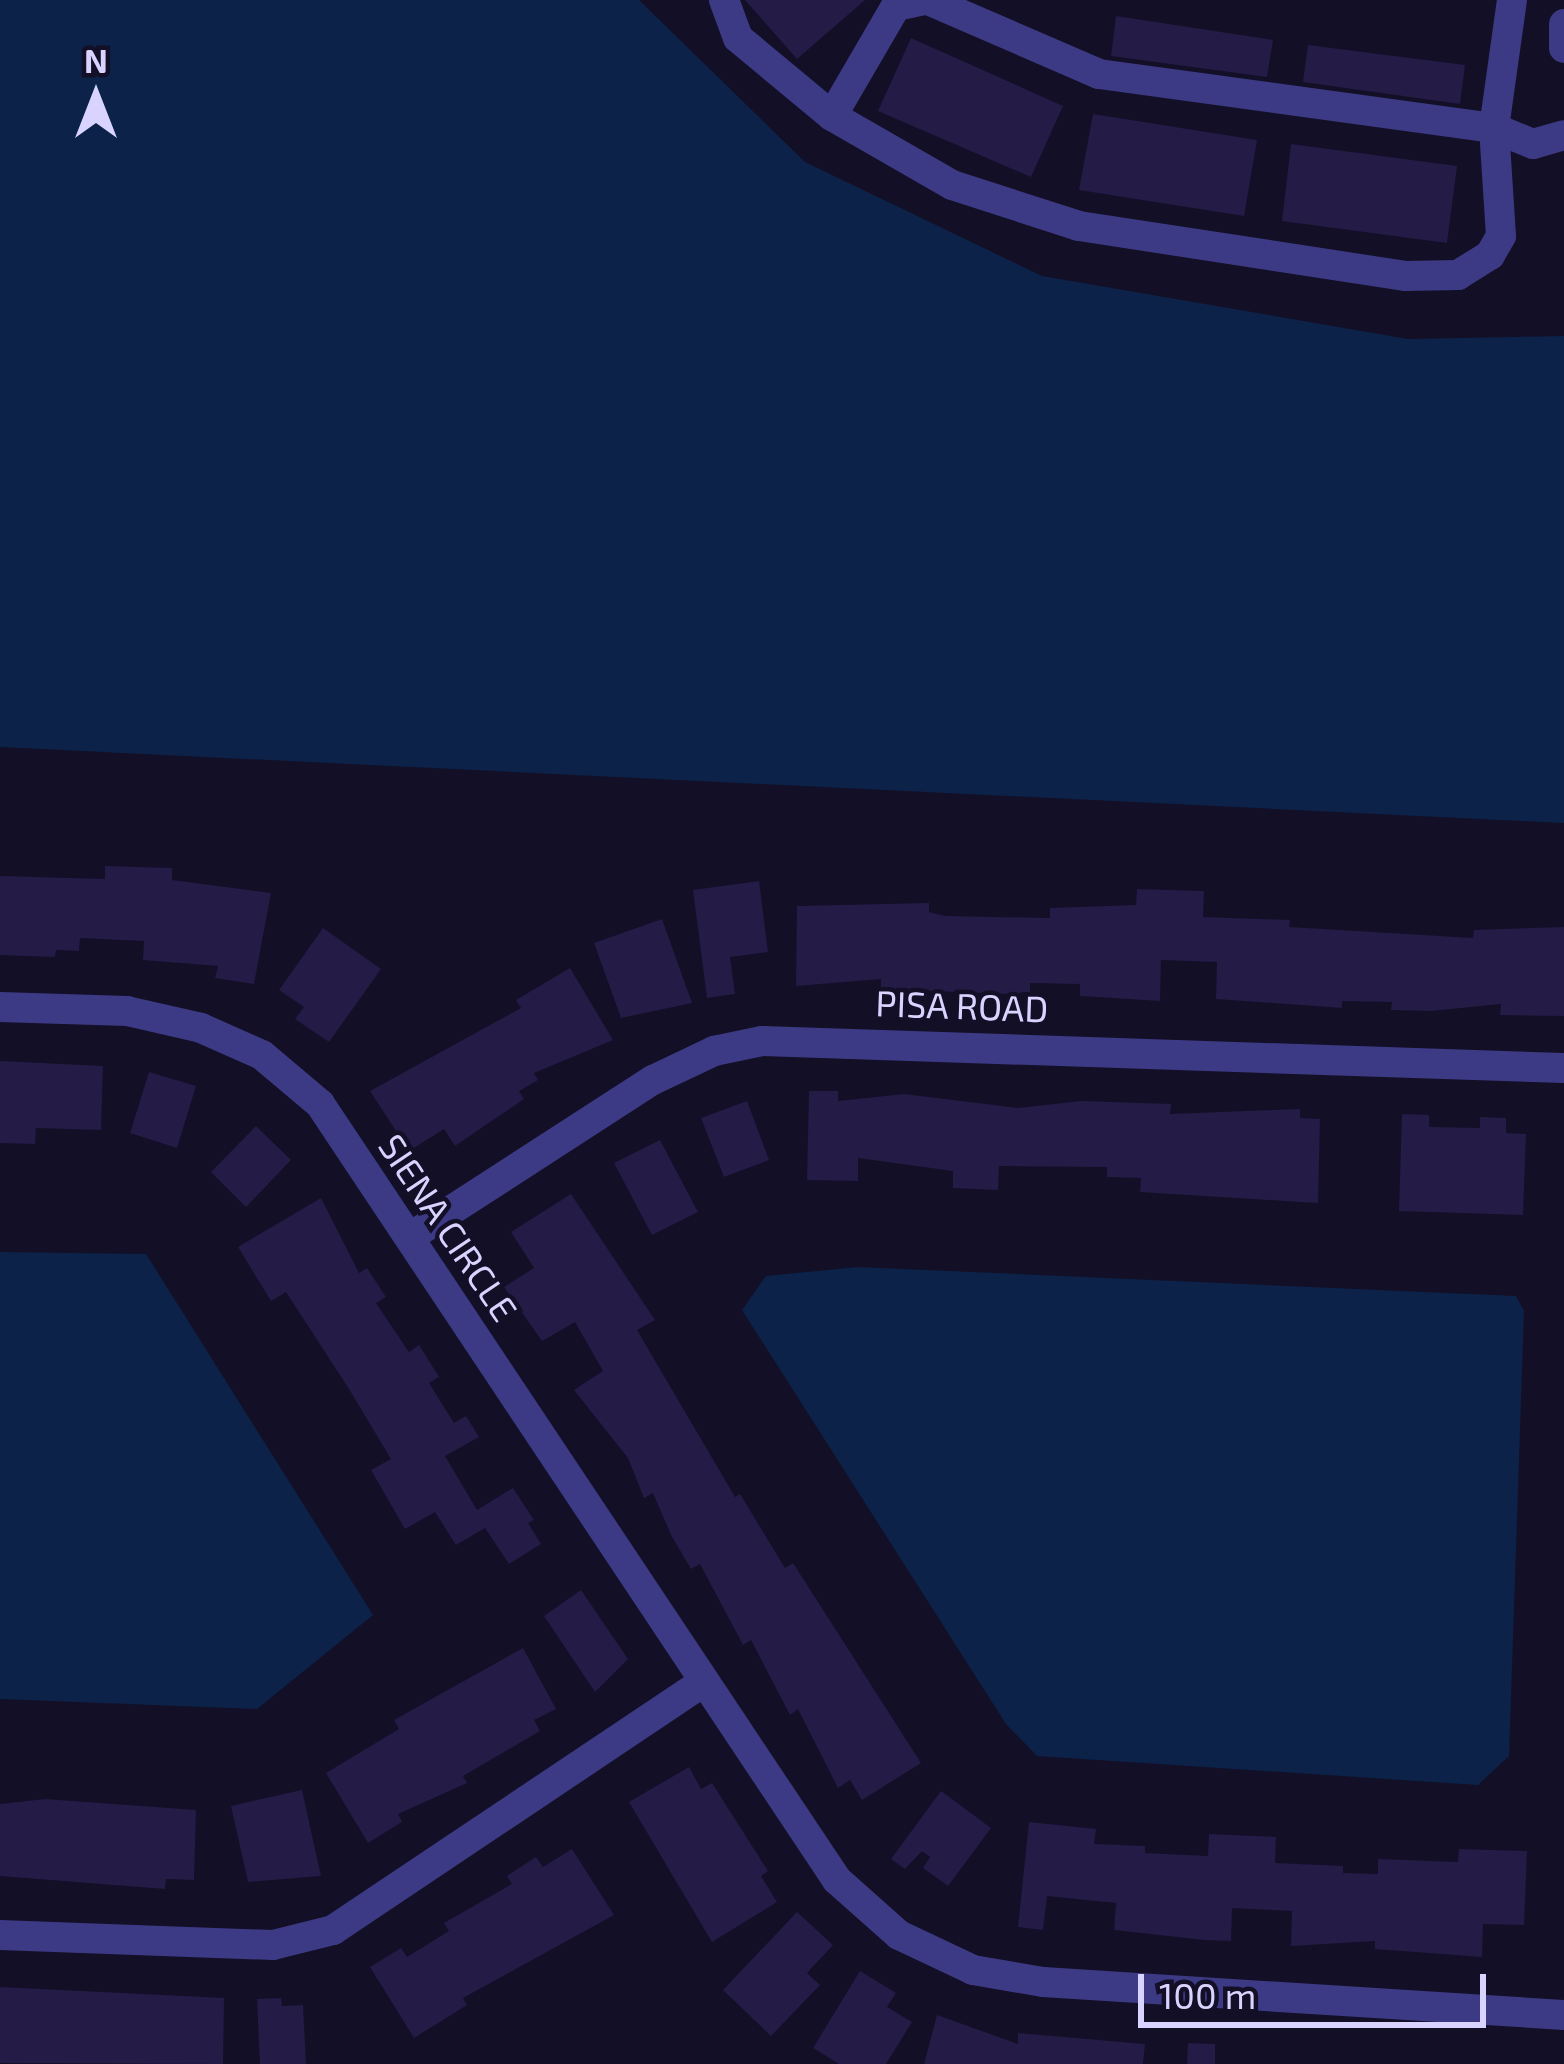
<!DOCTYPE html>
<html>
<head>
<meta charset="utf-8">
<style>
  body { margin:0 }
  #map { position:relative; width:1564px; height:2064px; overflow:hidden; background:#130f26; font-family:"Exo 2",sans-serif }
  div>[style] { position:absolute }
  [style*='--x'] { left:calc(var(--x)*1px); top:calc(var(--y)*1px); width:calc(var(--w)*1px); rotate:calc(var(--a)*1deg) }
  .water>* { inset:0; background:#0c2248 }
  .building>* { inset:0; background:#241b47 }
  .minor>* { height:30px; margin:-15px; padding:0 15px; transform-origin:15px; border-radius:15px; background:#3d3a85 }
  span { translate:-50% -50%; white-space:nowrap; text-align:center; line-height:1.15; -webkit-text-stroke:9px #130f26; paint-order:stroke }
  .street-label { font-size:36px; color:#d9d4ff }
  .north { position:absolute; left:36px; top:36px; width:120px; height:120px; -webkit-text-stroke:9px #130f26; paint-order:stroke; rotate:0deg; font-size:33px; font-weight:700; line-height:48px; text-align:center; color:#d9d4ff }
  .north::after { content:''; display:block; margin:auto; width:42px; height:54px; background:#d9d4ff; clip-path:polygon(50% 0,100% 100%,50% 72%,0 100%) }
  .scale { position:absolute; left:1138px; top:1974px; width:348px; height:54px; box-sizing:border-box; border:6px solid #d9d4ff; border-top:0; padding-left:15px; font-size:36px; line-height:42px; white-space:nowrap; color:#d9d4ff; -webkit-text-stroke:9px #130f26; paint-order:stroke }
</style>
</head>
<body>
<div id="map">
  <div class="water">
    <div style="clip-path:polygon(0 0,639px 0,805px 162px,1042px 276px,1408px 339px,1564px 336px,1564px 823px,0 747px)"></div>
    <div style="clip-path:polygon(0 1252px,146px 1254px,373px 1615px,257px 1709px,0 1699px)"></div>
    <div style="clip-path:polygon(858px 1267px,1516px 1296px,1524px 1311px,1509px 1756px,1478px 1785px,1037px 1756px,1006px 1724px,742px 1310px,766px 1276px)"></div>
  </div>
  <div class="building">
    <div style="clip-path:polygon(745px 0,865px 0,797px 59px)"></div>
    <div style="clip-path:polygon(1116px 16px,1273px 40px,1267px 77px,1111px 56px)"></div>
    <div style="clip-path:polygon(911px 38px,1063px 106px,1031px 177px,878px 111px)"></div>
    <div style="clip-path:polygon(1308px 45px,1465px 65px,1460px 104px,1303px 82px)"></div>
    <div style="clip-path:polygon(1093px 114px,1257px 140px,1244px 216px,1079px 190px)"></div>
    <div style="clip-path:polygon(1291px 144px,1457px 166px,1447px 243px,1282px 221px)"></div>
    <div style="clip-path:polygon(105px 866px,172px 868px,172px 880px,271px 893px,254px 984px,215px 978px,218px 966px,143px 960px,144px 941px,80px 938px,79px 951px,56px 950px,55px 957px,0 955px,0 876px,105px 879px)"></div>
    <div style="clip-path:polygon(759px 881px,768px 952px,730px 957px,735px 994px,707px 998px,693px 890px)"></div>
    <div style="clip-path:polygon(1137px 889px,1204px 891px,1203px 917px,1290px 920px,1289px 927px,1473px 938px,1474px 930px,1564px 927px,1564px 1016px,1500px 1015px,1501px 1004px,1431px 1011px,1391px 1010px,1392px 1002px,1342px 1001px,1342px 1008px,1216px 999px,1217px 962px,1161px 960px,1160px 1001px,1080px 996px,1080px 984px,1030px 983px,1030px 992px,1007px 994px,881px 989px,881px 979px,796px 986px,797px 906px,929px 903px,929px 912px,945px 916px,1050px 918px,1050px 908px,1136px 905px)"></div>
    <div style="clip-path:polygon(662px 919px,692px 1003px,621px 1018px,594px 943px)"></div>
    <div style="clip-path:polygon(323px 928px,381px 969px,329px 1042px,295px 1019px,304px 1007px,279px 990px)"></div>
    <div style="clip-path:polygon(570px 968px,613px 1040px,534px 1073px,538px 1080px,519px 1091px,524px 1099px,455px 1146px,444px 1129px,409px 1151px,370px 1091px,521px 1008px,516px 1000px)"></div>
    <div style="clip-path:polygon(0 1061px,103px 1066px,101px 1130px,36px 1128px,35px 1144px,0 1143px)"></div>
    <div style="clip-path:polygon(149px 1072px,196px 1086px,177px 1148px,130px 1133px)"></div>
    <div style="clip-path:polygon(809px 1091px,838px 1091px,838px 1101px,904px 1094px,1018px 1108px,1082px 1101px,1171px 1104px,1170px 1114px,1300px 1109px,1300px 1118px,1320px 1119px,1318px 1203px,1140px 1192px,1141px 1178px,1107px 1177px,1107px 1167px,999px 1166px,998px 1190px,953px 1188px,953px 1171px,858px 1158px,858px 1181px,807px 1180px)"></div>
    <div style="clip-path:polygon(747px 1101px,769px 1160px,724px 1177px,701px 1118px)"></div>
    <div style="clip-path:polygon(1402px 1114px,1429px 1115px,1429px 1127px,1480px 1128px,1480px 1117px,1506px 1118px,1506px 1133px,1526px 1134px,1523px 1215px,1399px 1211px)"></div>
    <div style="clip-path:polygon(256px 1126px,291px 1160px,246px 1207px,211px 1172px)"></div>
    <div style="clip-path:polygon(660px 1140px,698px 1212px,652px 1235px,614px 1163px)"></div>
    <div style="clip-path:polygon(571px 1194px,655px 1320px,637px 1330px,735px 1497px,740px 1494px,785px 1568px,793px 1563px,921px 1763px,862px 1800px,850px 1780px,838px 1788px,798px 1709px,790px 1715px,751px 1640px,743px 1645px,700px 1564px,691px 1569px,671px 1535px,653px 1493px,644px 1498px,628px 1458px,574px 1390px,603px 1371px,575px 1322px,542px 1341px,504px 1287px,534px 1268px,511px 1232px)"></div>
    <div style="clip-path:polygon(321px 1198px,359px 1273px,367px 1268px,386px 1297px,376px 1303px,409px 1352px,419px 1345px,439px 1377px,429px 1383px,454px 1423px,466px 1416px,479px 1437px,445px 1456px,477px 1510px,513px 1488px,534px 1520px,528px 1523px,541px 1544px,509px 1564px,485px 1528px,456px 1545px,435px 1512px,405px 1529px,371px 1470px,391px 1459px,349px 1389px,286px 1292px,271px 1301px,238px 1247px)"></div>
    <div style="clip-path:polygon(581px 1590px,628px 1659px,595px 1692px,544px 1616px)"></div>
    <div style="clip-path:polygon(523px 1648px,556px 1709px,534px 1720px,540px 1731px,463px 1776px,467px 1783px,398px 1814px,402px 1822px,368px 1843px,326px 1773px,399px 1729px,394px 1720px)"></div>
    <div style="clip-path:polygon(689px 1767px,701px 1789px,712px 1783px,768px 1871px,761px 1876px,777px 1902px,712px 1942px,629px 1802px)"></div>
    <div style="clip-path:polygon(302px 1790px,321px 1876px,248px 1882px,231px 1806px)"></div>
    <div style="clip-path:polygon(941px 1791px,991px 1828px,948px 1886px,923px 1868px,930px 1857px,922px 1851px,905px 1869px,891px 1859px)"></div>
    <div style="clip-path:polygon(45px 1799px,196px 1810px,194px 1880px,166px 1879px,165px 1889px,0 1876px,0 1804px)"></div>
    <div style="clip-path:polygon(1029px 1822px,1096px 1829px,1094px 1844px,1145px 1846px,1145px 1853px,1208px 1856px,1209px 1834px,1276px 1837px,1275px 1863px,1343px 1866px,1343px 1873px,1378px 1874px,1378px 1859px,1458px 1862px,1459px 1849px,1527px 1851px,1524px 1925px,1483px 1924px,1482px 1957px,1375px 1949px,1375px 1941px,1291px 1946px,1292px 1911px,1232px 1908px,1231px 1941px,1204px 1940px,1114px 1930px,1116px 1903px,1047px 1896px,1043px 1930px,1018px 1927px)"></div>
    <div style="clip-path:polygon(572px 1849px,614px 1915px,463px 1998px,467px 2005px,414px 2038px,370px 1967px,401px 1948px,407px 1957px,449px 1931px,444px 1923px,512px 1884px,507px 1876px,536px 1857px,543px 1867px)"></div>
    <div style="clip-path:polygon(797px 1912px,833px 1945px,807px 1973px,820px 1985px,771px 2036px,723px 1990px)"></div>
    <div style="clip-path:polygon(860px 1971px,896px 1993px,887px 2007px,912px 2022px,886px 2064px,839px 2064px,813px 2048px)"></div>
    <div style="clip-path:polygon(0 1987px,224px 1998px,223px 2064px,0 2063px)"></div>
    <div style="clip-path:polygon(281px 1998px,282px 2006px,303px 2005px,306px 2064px,260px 2064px,257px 1999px)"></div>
    <div style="clip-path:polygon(937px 2015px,1018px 2044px,1018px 2033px,1145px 2044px,1143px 2064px,924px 2064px)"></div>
    <div style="clip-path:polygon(1188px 2043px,1215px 2044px,1215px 2064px,1187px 2064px)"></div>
  </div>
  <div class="minor">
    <div style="--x:724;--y:0;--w:40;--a:69.8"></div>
    <div style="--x:738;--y:38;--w:122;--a:39.7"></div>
    <div style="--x:832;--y:116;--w:138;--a:29.9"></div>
    <div style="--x:952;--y:185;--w:133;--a:17.9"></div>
    <div style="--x:1079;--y:226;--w:331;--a:8.7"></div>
    <div style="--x:1406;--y:276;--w:52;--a:-1.1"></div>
    <div style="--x:1458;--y:275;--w:38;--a:-32"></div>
    <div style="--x:1490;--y:255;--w:22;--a:-60"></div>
    <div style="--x:1501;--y:236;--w:108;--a:-93.7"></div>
    <div style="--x:1494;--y:128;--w:129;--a:-82"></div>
    <div style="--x:928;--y:0;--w:186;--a:23.4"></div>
    <div style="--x:1099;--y:74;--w:399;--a:7.8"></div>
    <div style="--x:1494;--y:128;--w:42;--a:22.3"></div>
    <div style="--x:1533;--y:144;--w:32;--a:-16"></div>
    <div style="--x:1564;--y:24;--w:24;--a:90"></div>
    <div style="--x:832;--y:116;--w:127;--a:-59.8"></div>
    <div style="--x:896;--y:6;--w:30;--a:-12"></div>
    <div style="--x:0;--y:1007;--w:127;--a:1.8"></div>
    <div style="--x:127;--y:1011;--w:76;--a:12.9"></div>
    <div style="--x:201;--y:1028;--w:67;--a:23.9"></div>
    <div style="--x:262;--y:1055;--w:76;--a:40.2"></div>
    <div style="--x:320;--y:1104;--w:932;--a:56.33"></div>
    <div style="--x:837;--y:1880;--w:83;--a:41.6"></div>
    <div style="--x:899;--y:1935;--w:82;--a:25.3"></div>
    <div style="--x:973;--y:1970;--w:71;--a:9.7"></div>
    <div style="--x:1043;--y:1982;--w:522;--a:3.62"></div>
    <div style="--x:410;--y:1237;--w:289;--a:-32.9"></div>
    <div style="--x:653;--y:1080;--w:68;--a:-25.4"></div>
    <div style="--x:714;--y:1051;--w:49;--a:-11.8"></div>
    <div style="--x:762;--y:1041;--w:802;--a:1.93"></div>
    <div style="--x:0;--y:1935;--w:273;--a:2.1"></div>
    <div style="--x:273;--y:1945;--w:62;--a:-14"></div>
    <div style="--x:333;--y:1930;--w:446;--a:-33.8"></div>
  </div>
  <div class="street-label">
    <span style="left:962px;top:1005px;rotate:2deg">PISA ROAD</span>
    <span style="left:449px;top:1227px;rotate:56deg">SIENA CIRCLE</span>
  </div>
  <div class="north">N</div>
  <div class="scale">100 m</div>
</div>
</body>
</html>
